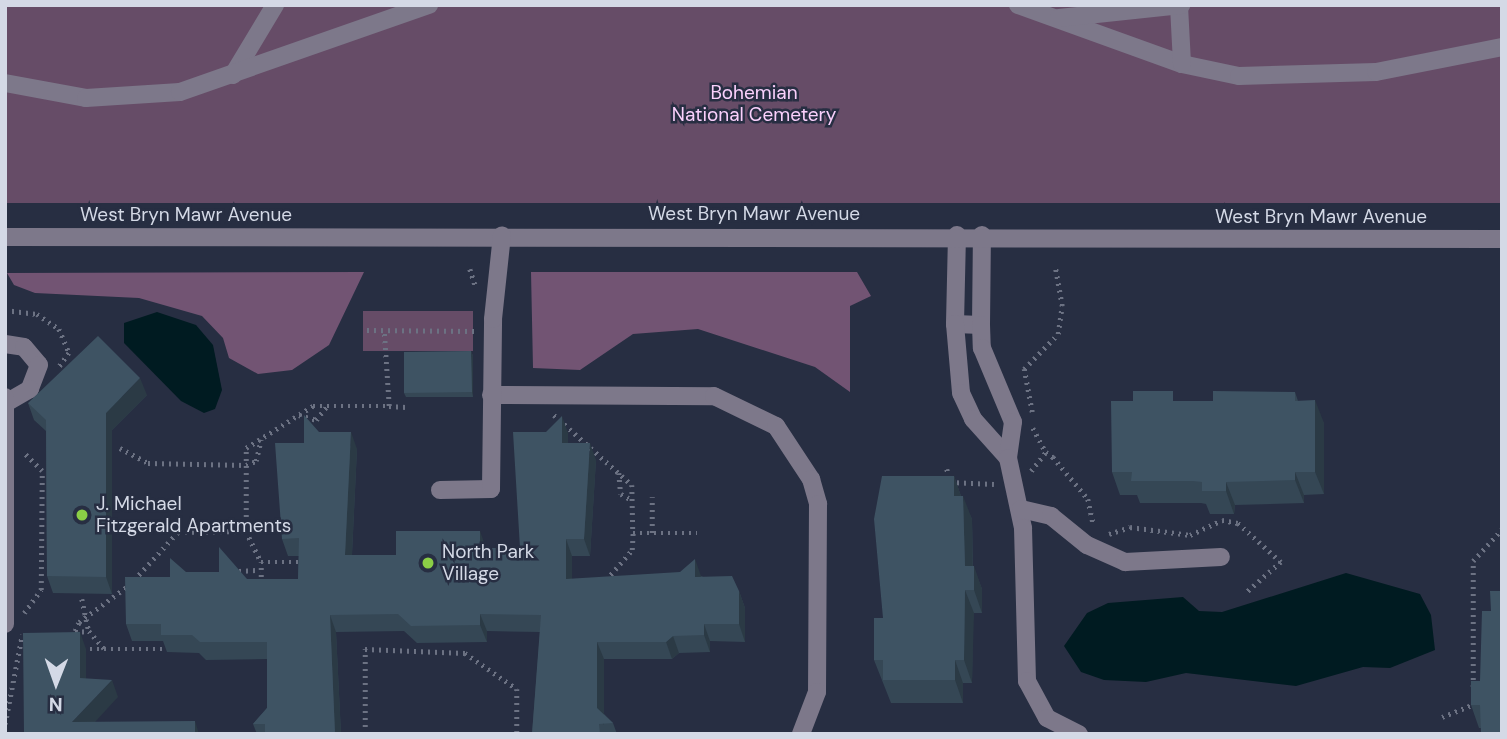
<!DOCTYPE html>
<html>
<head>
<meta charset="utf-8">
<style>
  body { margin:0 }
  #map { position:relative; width:1507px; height:739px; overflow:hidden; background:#272e42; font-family:"DM Sans",sans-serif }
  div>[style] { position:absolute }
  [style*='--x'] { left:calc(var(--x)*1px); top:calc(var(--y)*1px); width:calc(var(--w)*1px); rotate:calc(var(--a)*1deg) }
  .green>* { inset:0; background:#664c67 }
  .forest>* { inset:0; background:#725473 }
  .water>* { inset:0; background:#001b21 }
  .path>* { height:4.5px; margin-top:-2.25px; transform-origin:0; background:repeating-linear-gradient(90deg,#6c7283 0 2px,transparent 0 7px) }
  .minor>* { height:18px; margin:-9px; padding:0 9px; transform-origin:9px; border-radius:9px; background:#7d788a }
  .wall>* { inset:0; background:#354755 }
  .shaded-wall>* { inset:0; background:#2b3a45 }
  .building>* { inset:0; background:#3e5363 }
  .dots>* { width:19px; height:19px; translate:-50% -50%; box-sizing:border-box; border:4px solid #272e42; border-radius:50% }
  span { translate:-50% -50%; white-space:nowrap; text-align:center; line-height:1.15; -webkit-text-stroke:5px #272e42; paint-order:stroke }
  .park-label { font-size:19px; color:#fad0fc }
  .street-label { font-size:19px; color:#d4d9e6 }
  .poi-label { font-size:19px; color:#d4d9e6 }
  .left { translate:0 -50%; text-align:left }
  .frame { position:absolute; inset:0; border:7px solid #d4d9e6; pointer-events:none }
  .north { position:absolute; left:21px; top:648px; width:70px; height:70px; -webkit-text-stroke:5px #272e42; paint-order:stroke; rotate:181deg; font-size:19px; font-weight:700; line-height:28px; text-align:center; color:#d4d9e6 }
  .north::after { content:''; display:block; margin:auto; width:24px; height:32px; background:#d4d9e6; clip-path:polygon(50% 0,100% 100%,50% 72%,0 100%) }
</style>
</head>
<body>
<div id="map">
  <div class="green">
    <div style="clip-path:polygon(5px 5px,1502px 5px,1502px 203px,5px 203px)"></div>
    <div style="clip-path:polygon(363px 311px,473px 311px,473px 351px,363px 351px)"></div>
  </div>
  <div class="forest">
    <div style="clip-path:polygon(364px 272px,329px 345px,292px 370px,258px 374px,229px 358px,223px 338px,202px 316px,139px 298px,35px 293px,14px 285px,7px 273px)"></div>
    <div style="clip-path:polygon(531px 272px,857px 272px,871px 296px,850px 306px,850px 392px,815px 367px,698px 329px,633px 334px,580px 370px,533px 368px)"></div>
  </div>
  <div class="water">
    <div style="clip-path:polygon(157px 312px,196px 325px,213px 345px,222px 390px,215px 409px,204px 413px,181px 401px,124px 343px,124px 323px)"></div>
    <div style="clip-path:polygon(1346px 573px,1420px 594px,1431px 615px,1435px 650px,1390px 668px,1363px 667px,1296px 686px,1186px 673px,1146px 682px,1104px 680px,1081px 672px,1064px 646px,1087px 613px,1108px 603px,1183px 597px,1199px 611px,1222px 612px)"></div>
  </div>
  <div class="path">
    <div style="--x:470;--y:269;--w:19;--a:72"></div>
    <div style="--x:5;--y:310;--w:32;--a:7"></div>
    <div style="--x:37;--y:314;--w:27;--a:34"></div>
    <div style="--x:59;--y:329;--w:26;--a:67"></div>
    <div style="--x:69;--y:353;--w:19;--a:125"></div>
    <div style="--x:367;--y:330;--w:107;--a:0.5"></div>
    <div style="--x:389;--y:406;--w:17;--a:3"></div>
    <div style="--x:1032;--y:412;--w:44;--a:-100.5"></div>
    <div style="--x:1024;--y:369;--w:49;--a:-45.8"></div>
    <div style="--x:1058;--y:334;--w:28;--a:-82"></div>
    <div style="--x:1062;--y:306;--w:39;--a:-100"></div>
    <div style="--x:299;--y:415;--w:18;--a:16"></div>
    <div style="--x:316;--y:420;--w:18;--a:-52"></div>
    <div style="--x:554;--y:415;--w:105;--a:41.9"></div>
    <div style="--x:632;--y:485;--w:48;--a:88.8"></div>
    <div style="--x:1033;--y:428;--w:27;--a:62"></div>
    <div style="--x:120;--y:448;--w:32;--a:28"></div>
    <div style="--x:148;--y:463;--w:98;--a:1.2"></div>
    <div style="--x:246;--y:465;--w:11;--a:-22"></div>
    <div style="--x:256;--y:461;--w:22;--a:-77"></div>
    <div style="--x:947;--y:469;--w:13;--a:77"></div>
    <div style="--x:950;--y:482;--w:44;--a:2.6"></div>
    <div style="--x:1031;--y:471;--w:24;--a:-52"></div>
    <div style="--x:1046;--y:452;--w:9;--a:36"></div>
    <div style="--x:1053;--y:457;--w:55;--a:50.2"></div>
    <div style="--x:1088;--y:499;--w:25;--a:78"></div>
    <div style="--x:619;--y:473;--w:21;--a:85"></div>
    <div style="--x:621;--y:494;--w:13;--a:29"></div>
    <div style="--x:246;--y:531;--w:83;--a:-90"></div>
    <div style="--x:246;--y:448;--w:79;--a:-32.1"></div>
    <div style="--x:313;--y:406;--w:76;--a:0"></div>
    <div style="--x:389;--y:406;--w:76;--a:-93.8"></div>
    <div style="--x:652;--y:533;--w:36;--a:-90"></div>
    <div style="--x:1109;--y:534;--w:22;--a:-18"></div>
    <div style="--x:1130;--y:527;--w:61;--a:7.6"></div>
    <div style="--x:1190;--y:535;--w:35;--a:-25"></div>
    <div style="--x:1222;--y:520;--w:16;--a:11"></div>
    <div style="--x:1238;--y:523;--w:58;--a:42.2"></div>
    <div style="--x:1281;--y:562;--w:48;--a:138.4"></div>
    <div style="--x:239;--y:571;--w:21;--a:-3"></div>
    <div style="--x:134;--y:580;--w:65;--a:-47.5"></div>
    <div style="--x:178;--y:532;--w:68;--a:-0.8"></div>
    <div style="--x:246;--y:531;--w:34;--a:64"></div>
    <div style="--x:606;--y:580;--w:40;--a:-49"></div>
    <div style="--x:632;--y:550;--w:17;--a:-87"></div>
    <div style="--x:633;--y:533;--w:64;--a:0"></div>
    <div style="--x:261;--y:584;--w:22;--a:-90"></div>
    <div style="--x:261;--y:562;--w:42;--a:0"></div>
    <div style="--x:82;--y:599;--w:33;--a:78"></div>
    <div style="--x:24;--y:613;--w:29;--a:-54"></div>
    <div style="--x:41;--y:590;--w:119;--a:-89.5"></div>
    <div style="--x:42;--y:471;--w:25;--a:-135"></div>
    <div style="--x:75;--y:631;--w:10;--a:-66"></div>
    <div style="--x:79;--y:622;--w:61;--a:-36.3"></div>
    <div style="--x:75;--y:632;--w:14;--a:-4"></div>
    <div style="--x:89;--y:631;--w:23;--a:49"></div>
    <div style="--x:83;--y:649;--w:81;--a:0"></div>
    <div style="--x:1473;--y:687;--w:126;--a:-90"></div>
    <div style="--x:1473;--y:561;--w:43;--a:-47.8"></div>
    <div style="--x:1442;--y:717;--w:35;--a:-22"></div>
    <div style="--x:5;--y:724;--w:91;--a:-79.2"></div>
    <div style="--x:365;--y:734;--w:85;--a:-90"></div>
    <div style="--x:365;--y:649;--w:100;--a:2.3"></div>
    <div style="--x:465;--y:653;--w:63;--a:34.7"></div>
    <div style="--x:517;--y:689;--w:45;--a:90"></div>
  </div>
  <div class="minor">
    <div style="--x:1018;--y:5;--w:174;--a:19.8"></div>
    <div style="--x:1182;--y:64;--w:58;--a:11.9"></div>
    <div style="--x:1239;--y:76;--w:137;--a:-1.7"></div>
    <div style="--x:1376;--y:72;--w:128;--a:-11.2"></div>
    <div style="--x:1179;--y:6;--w:58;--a:87"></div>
    <div style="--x:1059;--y:18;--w:123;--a:-6.1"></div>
    <div style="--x:233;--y:75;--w:82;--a:-59"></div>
    <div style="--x:5;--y:83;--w:82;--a:10.5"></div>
    <div style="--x:86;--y:98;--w:94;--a:-3.7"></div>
    <div style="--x:180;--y:92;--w:264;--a:-19.3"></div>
    <div style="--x:957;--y:235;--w:89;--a:91.3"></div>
    <div style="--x:955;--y:324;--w:26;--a:2"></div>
    <div style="--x:981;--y:325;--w:90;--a:-89.4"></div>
    <div style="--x:5;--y:237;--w:1497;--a:0.08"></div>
    <div style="--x:955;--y:324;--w:69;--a:85"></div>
    <div style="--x:961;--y:393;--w:29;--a:65"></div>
    <div style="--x:973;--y:419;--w:52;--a:48.1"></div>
    <div style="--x:981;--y:325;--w:23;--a:88"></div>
    <div style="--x:982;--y:348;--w:80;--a:67.3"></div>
    <div style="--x:1013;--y:422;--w:36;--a:98"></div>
    <div style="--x:1008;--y:458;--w:72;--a:77.9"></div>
    <div style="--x:1023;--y:528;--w:153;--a:88.5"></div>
    <div style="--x:1027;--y:681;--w:42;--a:61.6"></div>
    <div style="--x:1047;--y:718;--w:36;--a:27"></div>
    <div style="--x:5;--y:344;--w:19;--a:9"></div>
    <div style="--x:24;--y:347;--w:23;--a:50"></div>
    <div style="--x:39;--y:365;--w:26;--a:111"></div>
    <div style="--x:30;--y:389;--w:24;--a:150"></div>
    <div style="--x:491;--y:395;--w:223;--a:0.3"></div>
    <div style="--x:714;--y:396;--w:69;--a:25.8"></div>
    <div style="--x:776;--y:426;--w:64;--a:56.6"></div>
    <div style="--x:811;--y:479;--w:26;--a:74"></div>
    <div style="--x:818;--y:504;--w:188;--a:90.3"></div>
    <div style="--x:817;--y:692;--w:45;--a:110.9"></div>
    <div style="--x:5;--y:397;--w:227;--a:90"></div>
    <div style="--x:440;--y:490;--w:51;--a:-1.1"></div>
    <div style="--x:491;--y:489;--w:170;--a:-89.3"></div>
    <div style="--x:493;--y:319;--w:84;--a:-83.9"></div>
    <div style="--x:1021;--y:509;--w:31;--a:13"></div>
    <div style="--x:1051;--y:516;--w:46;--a:38.9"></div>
    <div style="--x:1087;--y:545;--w:42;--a:24.1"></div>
    <div style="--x:1125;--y:562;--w:96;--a:-3"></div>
  </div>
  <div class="wall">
    <div style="clip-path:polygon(471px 351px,473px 356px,473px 397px,406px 397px,404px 393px)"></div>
    <div style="clip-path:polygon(1295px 392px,1298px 401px,1324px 423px,1324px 494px,1304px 495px,1304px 503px,1235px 505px,1234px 514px,1210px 514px,1206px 504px,1201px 503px,1140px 503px,1137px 495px,1120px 495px,1112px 472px,1176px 401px,1213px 401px)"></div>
    <div style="clip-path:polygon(147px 395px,112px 430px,112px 594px,53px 593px,47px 576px,46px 431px,34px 420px,28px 403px)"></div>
    <div style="clip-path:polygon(319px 432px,357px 449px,352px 555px,396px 555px,486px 548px,520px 548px,568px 433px,568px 443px,596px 460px,590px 556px,572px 556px,572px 579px,701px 576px,739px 591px,745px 608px,745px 642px,710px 641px,710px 652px,679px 653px,672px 659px,604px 659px,604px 714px,613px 723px,617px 734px,532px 734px,540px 632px,487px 631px,487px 642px,417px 643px,404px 631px,336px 632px,341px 734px,257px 734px,253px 724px,267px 708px,267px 659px,206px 660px,199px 653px,167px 652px,163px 641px,132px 641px,126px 624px,170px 577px,186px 572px,247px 579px,298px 579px,299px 556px,288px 556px,282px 539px,304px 443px)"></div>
    <div style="clip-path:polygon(954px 476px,961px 496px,972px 519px,973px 566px,982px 589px,982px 613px,974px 613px,973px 621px,972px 683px,963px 683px,963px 703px,891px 703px,874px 660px,883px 618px)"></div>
    <div style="clip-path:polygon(1502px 591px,1481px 728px,1479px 728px,1471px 705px,1480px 681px,1491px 611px)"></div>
  </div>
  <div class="shaded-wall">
    <div style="clip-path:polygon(471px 351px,473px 356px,473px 397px,472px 392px)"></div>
    <div style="clip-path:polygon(140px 378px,147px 395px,112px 430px,112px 594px,106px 577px,106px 413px)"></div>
    <div style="clip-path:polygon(1315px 400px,1324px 423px,1324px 494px,1315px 472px)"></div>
    <div style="clip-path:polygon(562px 416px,568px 433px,568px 460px,562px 443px)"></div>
    <div style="clip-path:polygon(351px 432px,357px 449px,351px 573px,345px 555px)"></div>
    <div style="clip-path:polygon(590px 443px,596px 460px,590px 556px,584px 539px)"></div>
    <div style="clip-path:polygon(1295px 472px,1304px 495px,1304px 503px,1295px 480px)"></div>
    <div style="clip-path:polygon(954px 476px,962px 499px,954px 496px)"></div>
    <div style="clip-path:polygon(1226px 482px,1235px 505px,1234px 514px,1226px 491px)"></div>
    <div style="clip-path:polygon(963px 496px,972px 519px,973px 589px,965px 566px)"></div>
    <div style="clip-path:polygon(480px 531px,486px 548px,480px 548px)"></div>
    <div style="clip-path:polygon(566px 539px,572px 556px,572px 597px,566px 579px)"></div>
    <div style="clip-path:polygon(695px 559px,701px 576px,702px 594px,695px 577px)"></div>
    <div style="clip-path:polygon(974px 566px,982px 589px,982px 613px,974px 590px)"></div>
    <div style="clip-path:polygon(965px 590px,974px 613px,972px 683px,964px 660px)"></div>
    <div style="clip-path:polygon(739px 591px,745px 608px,745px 642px,739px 624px)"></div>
    <div style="clip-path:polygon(480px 614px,487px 631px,487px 642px,480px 625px)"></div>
    <div style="clip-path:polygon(330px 615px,336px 632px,341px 734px,335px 734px)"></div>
    <div style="clip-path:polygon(704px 624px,710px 641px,710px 652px,704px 635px)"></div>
    <div style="clip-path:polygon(80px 632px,86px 649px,86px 695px,80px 678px)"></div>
    <div style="clip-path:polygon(673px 636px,679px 653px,672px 659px,666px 642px)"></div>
    <div style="clip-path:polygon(597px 642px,604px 659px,604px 725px,597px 708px)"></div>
    <div style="clip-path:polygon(955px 660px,963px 683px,963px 703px,955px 680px)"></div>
    <div style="clip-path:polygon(112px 680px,118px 697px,84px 734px,72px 722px)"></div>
    <div style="clip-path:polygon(195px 721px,199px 734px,195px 734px)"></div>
  </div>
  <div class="building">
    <div style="clip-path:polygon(98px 336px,140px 378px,106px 413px,106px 577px,47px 576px,46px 420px,28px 403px)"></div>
    <div style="clip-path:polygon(471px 351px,472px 392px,404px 393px,404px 352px)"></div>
    <div style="clip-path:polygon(1133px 391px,1173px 391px,1173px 401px,1213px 401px,1213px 391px,1295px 392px,1295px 401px,1315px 400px,1315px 472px,1295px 472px,1295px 480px,1226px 482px,1226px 491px,1202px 491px,1202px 482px,1193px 481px,1131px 481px,1132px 472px,1112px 472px,1111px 401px,1133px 401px)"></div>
    <div style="clip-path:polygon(304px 415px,319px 432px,351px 432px,345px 555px,396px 555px,396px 531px,480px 531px,480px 548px,520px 548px,513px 432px,546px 432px,562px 416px,562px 443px,590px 443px,584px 539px,566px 539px,566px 579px,680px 572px,695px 559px,695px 577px,732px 576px,739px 591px,739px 624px,704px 624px,704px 635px,673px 636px,666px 642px,597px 642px,597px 708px,613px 723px,599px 724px,600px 734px,532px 734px,541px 615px,480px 614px,480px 625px,411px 626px,398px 614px,330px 615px,335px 734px,265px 734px,265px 724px,253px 724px,267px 708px,267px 642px,200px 642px,192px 635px,161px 635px,161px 624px,126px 624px,125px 577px,170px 577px,170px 558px,186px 572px,219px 572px,219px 547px,247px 579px,298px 579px,299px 538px,282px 539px,275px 443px,304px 443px)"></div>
    <div style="clip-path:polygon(882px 476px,954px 476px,954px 496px,963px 496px,965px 566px,974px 566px,974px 590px,965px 590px,964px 660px,955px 660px,955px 680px,883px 680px,883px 660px,874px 660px,874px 618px,883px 618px,874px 519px)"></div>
    <div style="clip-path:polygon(1490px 591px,1502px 591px,1502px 734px,1481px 734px,1480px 705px,1471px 705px,1471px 681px,1480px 681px,1482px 611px,1491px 611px)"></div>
    <div style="clip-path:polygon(80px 632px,80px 678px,112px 680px,72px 722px,195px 721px,195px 734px,24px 734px,23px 633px)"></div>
  </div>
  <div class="dots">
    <div style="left:82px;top:515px;background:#8bce46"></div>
    <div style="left:428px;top:563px;background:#8bce46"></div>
  </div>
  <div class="park-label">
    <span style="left:754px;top:104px">Bohemian<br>National Cemetery</span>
  </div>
  <div class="street-label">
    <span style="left:754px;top:214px">West Bryn Mawr Avenue</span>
    <span style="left:186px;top:215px">West Bryn Mawr Avenue</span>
    <span style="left:1321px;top:217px">West Bryn Mawr Avenue</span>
  </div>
  <div class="poi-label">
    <span class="left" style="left:96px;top:515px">J. Michael<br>Fitzgerald Apartments</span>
    <span class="left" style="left:442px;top:563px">North Park<br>Village</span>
  </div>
  <div class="frame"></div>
  <div class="north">N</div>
</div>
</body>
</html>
